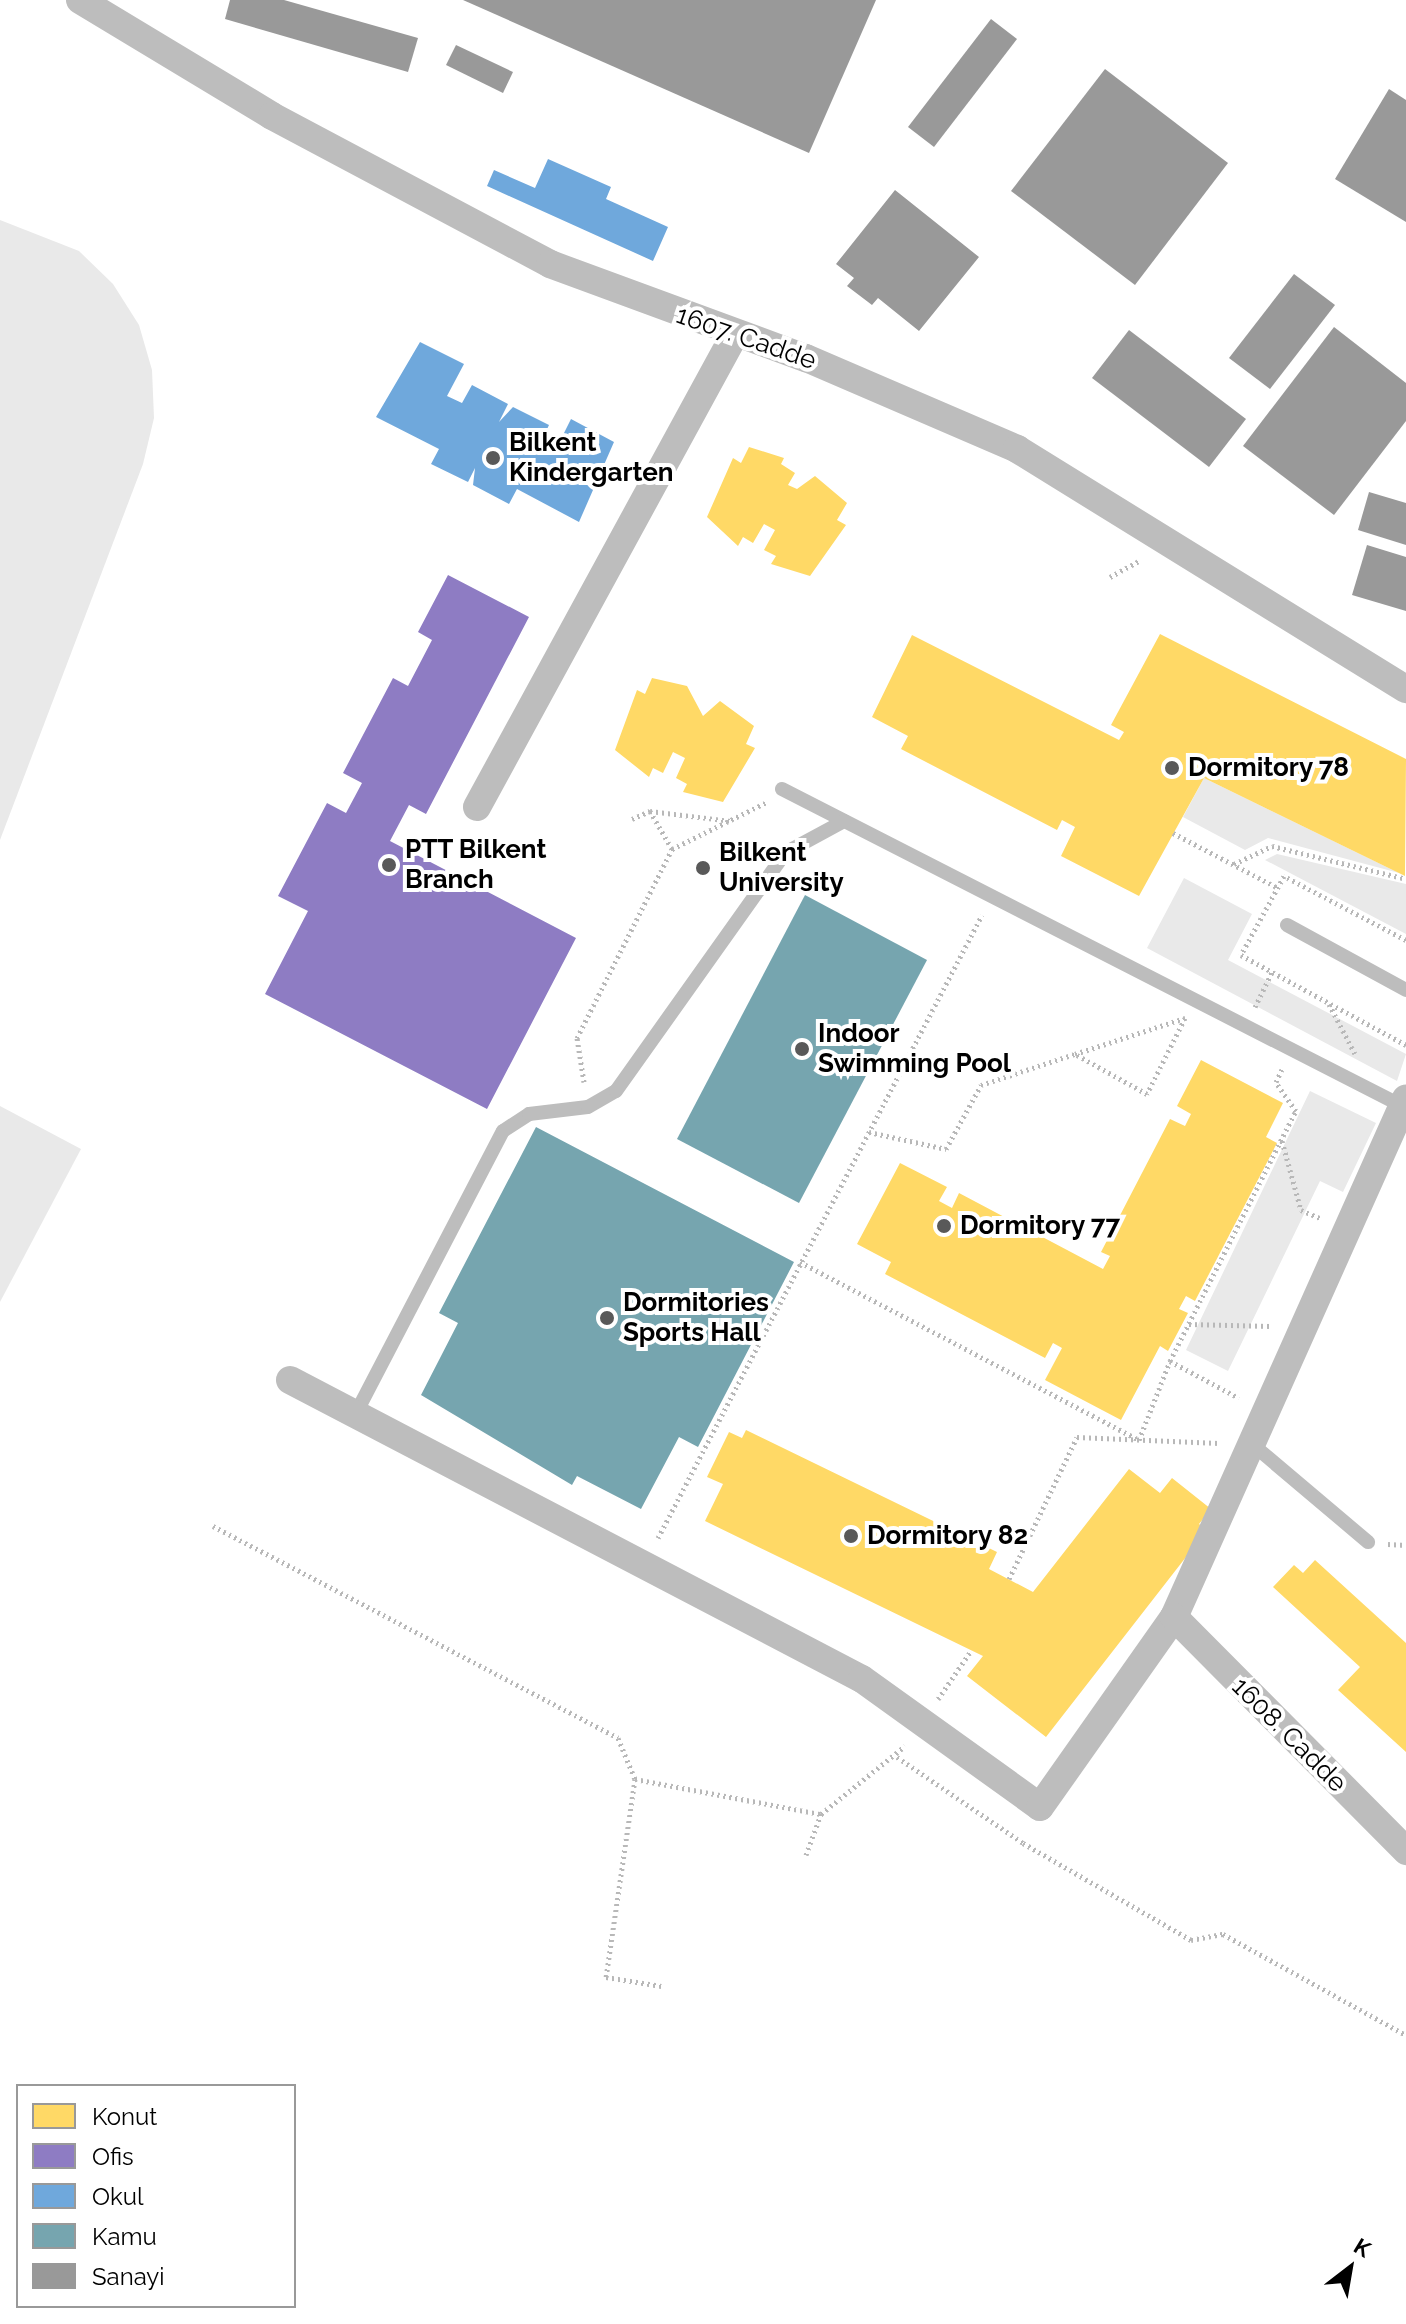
<!DOCTYPE html>
<html>
<head>
<meta charset="utf-8">
<style>
  body { margin:0 }
  #map { position:relative; width:1406px; height:2324px; overflow:hidden; background:#fff; font-family:Raleway,sans-serif }
  div>[style] { position:absolute }
  [style*='--x'] { left:calc(var(--x)*1px); top:calc(var(--y)*1px); width:calc(var(--w)*1px); rotate:calc(var(--a)*1deg) }
  .green>* { inset:0; background:#e9e9e9 }
  .homes>* { inset:0; background:#ffd966 }
  .offices>* { inset:0; background:#8e7cc3 }
  .schools>* { inset:0; background:#6fa8dc }
  .public>* { inset:0; background:#76a5af }
  .industry>* { inset:0; background:#999 }
  .path>* { height:5px; margin-top:-2.5px; transform-origin:0; background:repeating-linear-gradient(90deg,#b8b8b8 0 2px,transparent 0 6px) }
  .lane>* { height:14px; margin:-7px; padding:0 7px; transform-origin:7px; border-radius:7px; background:#bdbdbd }
  .street>* { height:28px; margin:-14px; padding:0 14px; transform-origin:14px; border-radius:14px; background:#bdbdbd }
  .dots>* { width:22px; height:22px; translate:-50% -50%; box-sizing:border-box; border:4px solid #fff; border-radius:50% }
  span { translate:-50% -50%; white-space:nowrap; text-align:center; line-height:1.15; -webkit-text-stroke:8px #fff; paint-order:stroke }
  .street-label { font-size:26px; color:#000 }
  .poi-label { font-size:26px; color:#000; font-weight:700 }
  .left { translate:0 -50%; text-align:left }
  .legend { position:absolute; left:16px; top:2084px; width:280px; height:224px; box-sizing:border-box; background:#fff; border:2px solid #999; margin:0; padding:10px 14px; list-style:none; font-size:24px; color:#000 }
  .legend li { display:flex; align-items:center; gap:16px; height:40px }
  .legend b { width:40px; border:2px solid #999 }
  .north { position:absolute; left:1310px; top:2228px; width:80px; height:80px; -webkit-text-stroke:6px #fff; paint-order:stroke; rotate:31deg; font-size:22px; font-weight:700; line-height:32px; text-align:center; color:#000 }
  .north::after { content:''; display:block; margin:auto; width:28px; height:36px; background:#000; clip-path:polygon(50% 0,100% 100%,50% 72%,0 100%) }
</style>
</head>
<body>
<div id="map">
  <div class="green">
    <div style="clip-path:polygon(0 220px,79px 251px,113px 284px,139px 325px,152px 370px,154px 418px,143px 464px,0 840px)"></div>
    <div style="clip-path:polygon(1204px 778px,1399px 873px,1268px 838px,1245px 850px,1183px 817px)"></div>
    <div style="clip-path:polygon(1277px 854px,1406px 884px,1406px 934px,1265px 860px)"></div>
    <div style="clip-path:polygon(1184px 878px,1252px 914px,1228px 960px,1406px 1054px,1397px 1081px,1147px 948px)"></div>
    <div style="clip-path:polygon(1310px 1091px,1376px 1123px,1343px 1192px,1320px 1181px,1228px 1371px,1186px 1350px)"></div>
    <div style="clip-path:polygon(0 1106px,81px 1149px,0 1302px)"></div>
  </div>
  <div class="homes">
    <div style="clip-path:polygon(749px 447px,784px 458px,781px 464px,795px 473px,788px 485px,797px 489px,815px 476px,847px 503px,837px 520px,846px 525px,810px 576px,771px 564px,776px 556px,764px 550px,775px 530px,764px 524px,753px 543px,743px 537px,738px 546px,707px 517px,733px 458px,741px 463px)"></div>
    <div style="clip-path:polygon(1160px 634px,1406px 759px,1405px 876px,1204px 778px,1139px 896px,1061px 856px,1075px 827px,1062px 820px,1057px 830px,901px 749px,908px 736px,872px 717px,912px 635px,1119px 740px,1124px 732px,1111px 725px)"></div>
    <div style="clip-path:polygon(652px 678px,687px 686px,703px 716px,720px 701px,754px 726px,746px 744px,755px 748px,723px 802px,683px 792px,687px 784px,676px 778px,685px 758px,673px 752px,663px 773px,653px 768px,649px 777px,615px 750px,637px 690px,645px 694px)"></div>
    <div style="clip-path:polygon(1201px 1060px,1283px 1103px,1266px 1137px,1277px 1143px,1195px 1301px,1186px 1296px,1179px 1309px,1188px 1313px,1168px 1351px,1160px 1346px,1121px 1420px,1045px 1380px,1062px 1348px,1053px 1343px,1045px 1358px,885px 1274px,891px 1262px,857px 1244px,900px 1163px,947px 1187px,939px 1201px,952px 1208px,959px 1193px,1103px 1269px,1110px 1256px,1101px 1252px,1170px 1119px,1185px 1126px,1191px 1114px,1177px 1106px)"></div>
    <div style="clip-path:polygon(746px 1430px,997px 1552px,989px 1569px,1033px 1592px,1129px 1469px,1160px 1493px,1172px 1478px,1211px 1509px,1199px 1524px,1207px 1530px,1046px 1737px,967px 1676px,983px 1656px,705px 1521px,723px 1484px,707px 1477px,729px 1432px,742px 1438px)"></div>
    <div style="clip-path:polygon(1315px 1560px,1406px 1643px,1406px 1752px,1338px 1690px,1360px 1667px,1273px 1587px,1294px 1565px,1303px 1573px)"></div>
  </div>
  <div class="offices">
    <div style="clip-path:polygon(448px 575px,529px 617px,426px 814px,409px 805px,390px 841px,576px 938px,487px 1109px,265px 994px,308px 911px,278px 896px,327px 803px,346px 813px,362px 783px,343px 773px,393px 678px,408px 686px,432px 640px,418px 632px)"></div>
  </div>
  <div class="schools">
    <div style="clip-path:polygon(548px 159px,611px 187px,606px 199px,668px 227px,653px 261px,487px 186px,494px 170px,535px 188px)"></div>
    <div style="clip-path:polygon(420px 342px,464px 364px,447px 396px,462px 403px,472px 385px,508px 404px,499px 422px,513px 407px,549px 425px,540px 444px,555px 451px,571px 419px,614px 442px,579px 522px,517px 489px,509px 504px,473px 485px,475px 468px,468px 482px,431px 464px,439px 449px,376px 417px)"></div>
  </div>
  <div class="public">
    <div style="clip-path:polygon(805px 895px,927px 960px,799px 1203px,677px 1139px)"></div>
    <div style="clip-path:polygon(536px 1127px,794px 1262px,698px 1447px,679px 1437px,641px 1509px,577px 1476px,572px 1485px,421px 1395px,458px 1323px,439px 1313px)"></div>
  </div>
  <div class="industry">
    <div style="clip-path:polygon(230px 0,284px 0,418px 38px,408px 72px,225px 19px)"></div>
    <div style="clip-path:polygon(463px 0,876px 0,809px 153px)"></div>
    <div style="clip-path:polygon(991px 19px,1017px 39px,934px 147px,908px 127px)"></div>
    <div style="clip-path:polygon(456px 45px,513px 72px,503px 93px,446px 65px)"></div>
    <div style="clip-path:polygon(1105px 69px,1228px 163px,1135px 285px,1011px 191px)"></div>
    <div style="clip-path:polygon(1389px 89px,1406px 100px,1406px 222px,1335px 179px)"></div>
    <div style="clip-path:polygon(895px 190px,979px 257px,919px 331px,878px 298px,872px 305px,847px 286px,854px 278px,836px 264px)"></div>
    <div style="clip-path:polygon(1294px 274px,1335px 305px,1270px 389px,1229px 358px)"></div>
    <div style="clip-path:polygon(1334px 327px,1406px 383px,1406px 421px,1334px 515px,1243px 446px)"></div>
    <div style="clip-path:polygon(1129px 330px,1246px 419px,1209px 467px,1092px 378px)"></div>
    <div style="clip-path:polygon(1369px 492px,1406px 503px,1406px 545px,1358px 530px)"></div>
    <div style="clip-path:polygon(1367px 545px,1406px 557px,1406px 611px,1352px 595px)"></div>
  </div>
  <div class="path">
    <div style="--x:1110;--y:577;--w:33;--a:-29"></div>
    <div style="--x:632;--y:819;--w:20;--a:-24"></div>
    <div style="--x:1173;--y:833;--w:119;--a:27.6"></div>
    <div style="--x:672;--y:849;--w:44;--a:-120.1"></div>
    <div style="--x:650;--y:811;--w:83;--a:7"></div>
    <div style="--x:1234;--y:864;--w:42;--a:-25.3"></div>
    <div style="--x:1272;--y:846;--w:138;--a:13.8"></div>
    <div style="--x:1406;--y:940;--w:138;--a:-152.3"></div>
    <div style="--x:1284;--y:876;--w:90;--a:118.6"></div>
    <div style="--x:1241;--y:955;--w:188;--a:28.6"></div>
    <div style="--x:1329;--y:1004;--w:56;--a:62.5"></div>
    <div style="--x:1255;--y:1007;--w:39;--a:-64"></div>
    <div style="--x:584;--y:1082;--w:45;--a:-99"></div>
    <div style="--x:577;--y:1038;--w:212;--a:-63.3"></div>
    <div style="--x:672;--y:849;--w:106;--a:-26.3"></div>
    <div style="--x:869;--y:1132;--w:79;--a:12.4"></div>
    <div style="--x:946;--y:1149;--w:73;--a:-61.3"></div>
    <div style="--x:981;--y:1085;--w:99;--a:-18.3"></div>
    <div style="--x:1075;--y:1054;--w:116;--a:-18.1"></div>
    <div style="--x:1185;--y:1018;--w:85;--a:116.6"></div>
    <div style="--x:1147;--y:1094;--w:82;--a:-150.9"></div>
    <div style="--x:1282;--y:1141;--w:72;--a:74.6"></div>
    <div style="--x:1301;--y:1210;--w:23;--a:23"></div>
    <div style="--x:800;--y:1262;--w:383;--a:27.7"></div>
    <div style="--x:1139;--y:1440;--w:85;--a:-68.6"></div>
    <div style="--x:1170;--y:1361;--w:280;--a:-63.3"></div>
    <div style="--x:1296;--y:1111;--w:35;--a:-125"></div>
    <div style="--x:1276;--y:1082;--w:14;--a:-65"></div>
    <div style="--x:1189;--y:1324;--w:81;--a:1.4"></div>
    <div style="--x:1170;--y:1361;--w:78;--a:28.2"></div>
    <div style="--x:213;--y:1526;--w:457;--a:27.6"></div>
    <div style="--x:618;--y:1738;--w:44;--a:67.5"></div>
    <div style="--x:635;--y:1779;--w:189;--a:10.7"></div>
    <div style="--x:821;--y:1814;--w:108;--a:-39"></div>
    <div style="--x:658;--y:1538;--w:702;--a:-62.52"></div>
    <div style="--x:1388;--y:1544;--w:18;--a:3"></div>
    <div style="--x:1009;--y:1579;--w:157;--a:-64.4"></div>
    <div style="--x:1077;--y:1437;--w:142;--a:2.4"></div>
    <div style="--x:938;--y:1699;--w:58;--a:-55.5"></div>
    <div style="--x:897;--y:1757;--w:153;--a:34.3"></div>
    <div style="--x:1023;--y:1843;--w:194;--a:30"></div>
    <div style="--x:1191;--y:1940;--w:33;--a:-11"></div>
    <div style="--x:1223;--y:1934;--w:209;--a:28.9"></div>
    <div style="--x:635;--y:1779;--w:200;--a:98.3"></div>
    <div style="--x:606;--y:1977;--w:56;--a:9.3"></div>
    <div style="--x:806;--y:1855;--w:44;--a:-69.9"></div>
  </div>
  <div class="lane">
    <div style="--x:782;--y:789;--w:696;--a:27.08"></div>
    <div style="--x:1287;--y:925;--w:136;--a:28.6"></div>
    <div style="--x:355;--y:1415;--w:320;--a:-62.5"></div>
    <div style="--x:503;--y:1131;--w:31;--a:-33"></div>
    <div style="--x:529;--y:1114;--w:59;--a:-6.8"></div>
    <div style="--x:588;--y:1107;--w:32;--a:-30"></div>
    <div style="--x:616;--y:1091;--w:292;--a:-54.6"></div>
    <div style="--x:785;--y:853;--w:67;--a:-28.5"></div>
    <div style="--x:1252;--y:1444;--w:152;--a:40.2"></div>
  </div>
  <div class="street">
    <div style="--x:80;--y:0;--w:224;--a:31.1"></div>
    <div style="--x:272;--y:116;--w:315;--a:28"></div>
    <div style="--x:550;--y:264;--w:273;--a:20.2"></div>
    <div style="--x:806;--y:358;--w:230;--a:23.3"></div>
    <div style="--x:1017;--y:449;--w:457;--a:31.7"></div>
    <div style="--x:477;--y:807;--w:539;--a:-61.39"></div>
    <div style="--x:290;--y:1380;--w:645;--a:27.6"></div>
    <div style="--x:862;--y:1679;--w:219;--a:35.7"></div>
    <div style="--x:1040;--y:1807;--w:232;--a:-54.8"></div>
    <div style="--x:1174;--y:1617;--w:568;--a:-65.91"></div>
    <div style="--x:1174;--y:1617;--w:330;--a:45.2"></div>
  </div>
  <div class="dots">
    <div style="left:493px;top:458px;background:#595959"></div>
    <div style="left:1172px;top:768px;background:#595959"></div>
    <div style="left:389px;top:865px;background:#595959"></div>
    <div style="left:703px;top:868px;background:#595959"></div>
    <div style="left:802px;top:1049px;background:#595959"></div>
    <div style="left:944px;top:1226px;background:#595959"></div>
    <div style="left:607px;top:1318px;background:#595959"></div>
    <div style="left:851px;top:1536px;background:#595959"></div>
  </div>
  <div class="street-label">
    <span style="left:746px;top:338px;rotate:19deg">1607. Cadde</span>
    <span style="left:1289px;top:1735px;rotate:45deg">1608. Cadde</span>
  </div>
  <div class="poi-label">
    <span class="left" style="left:509px;top:458px">Bilkent<br>Kindergarten</span>
    <span class="left" style="left:1188px;top:768px">Dormitory 78</span>
    <span class="left" style="left:405px;top:865px">PTT Bilkent<br>Branch</span>
    <span class="left" style="left:719px;top:868px">Bilkent<br>University</span>
    <span class="left" style="left:818px;top:1049px">Indoor<br>Swimming Pool</span>
    <span class="left" style="left:960px;top:1226px">Dormitory 77</span>
    <span class="left" style="left:623px;top:1318px">Dormitories<br>Sports Hall</span>
    <span class="left" style="left:867px;top:1536px">Dormitory 82</span>
  </div>
  <ul class="legend">
  <li><b style="height:22px;background:#ffd966"></b>Konut</li>
  <li><b style="height:22px;background:#8e7cc3"></b>Ofis</li>
  <li><b style="height:22px;background:#6fa8dc"></b>Okul</li>
  <li><b style="height:22px;background:#76a5af"></b>Kamu</li>
  <li><b style="height:22px;background:#999"></b>Sanayi</li>
  </ul>
  <div class="north">K</div>
</div>
</body>
</html>
